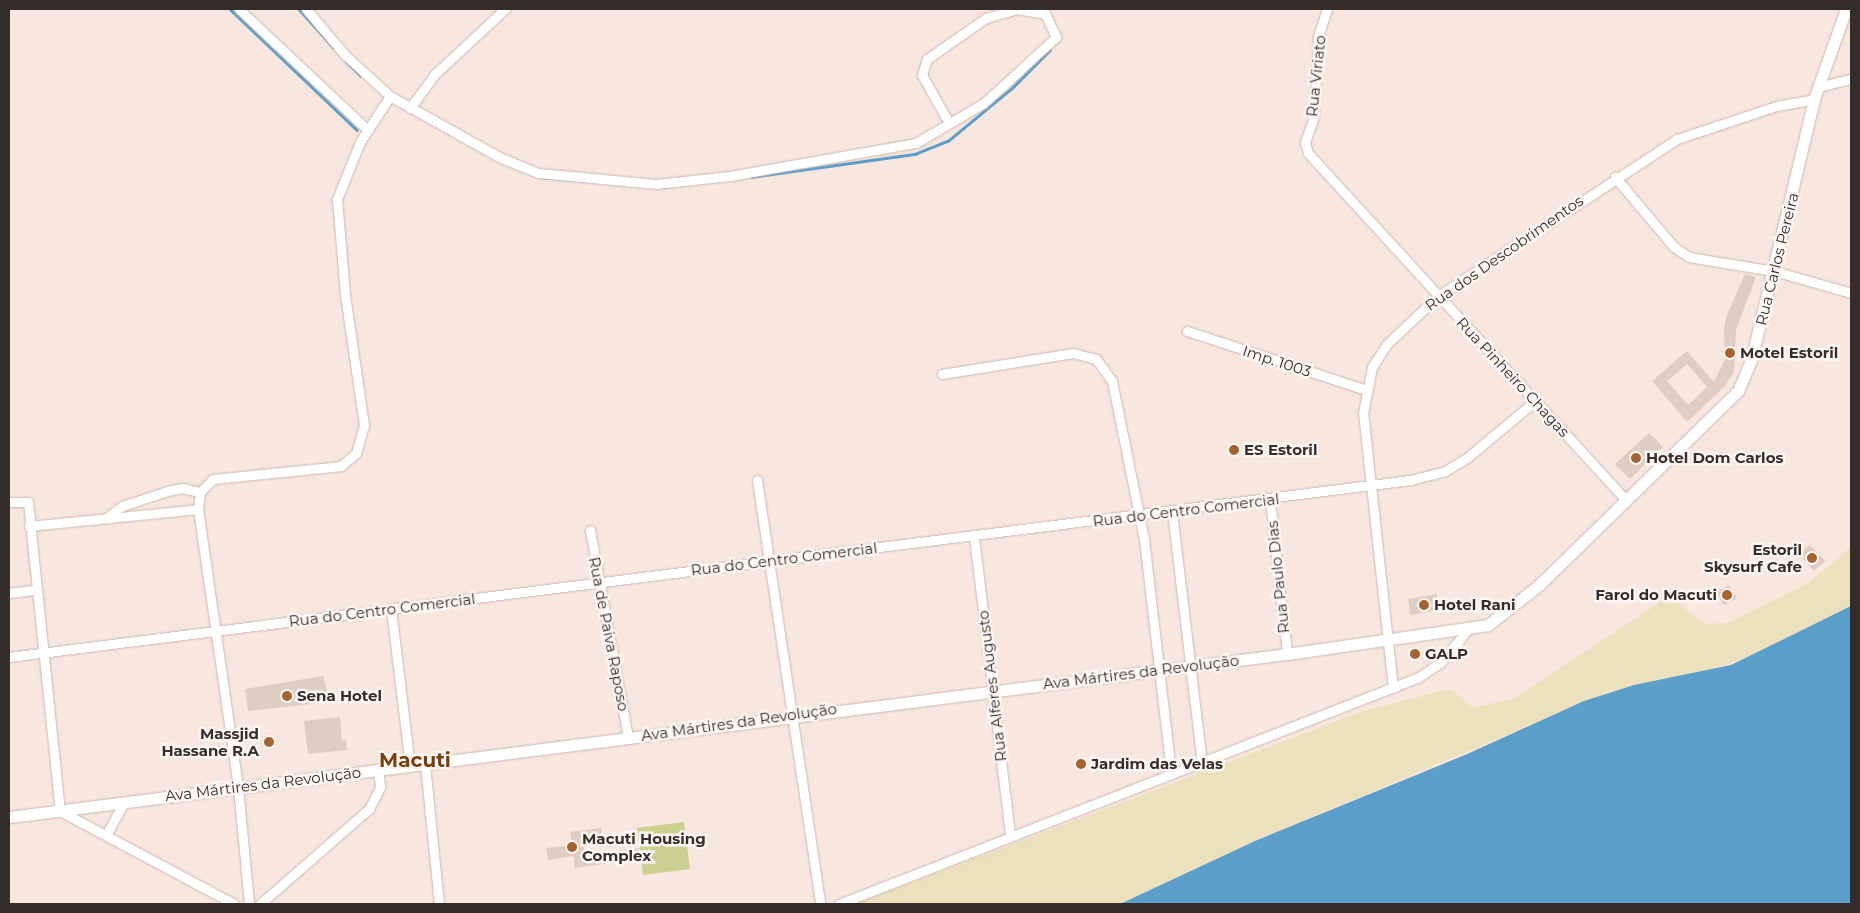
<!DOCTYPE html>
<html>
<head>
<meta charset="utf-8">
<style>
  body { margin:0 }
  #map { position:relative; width:1860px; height:913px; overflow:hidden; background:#f8e7df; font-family:Montserrat,sans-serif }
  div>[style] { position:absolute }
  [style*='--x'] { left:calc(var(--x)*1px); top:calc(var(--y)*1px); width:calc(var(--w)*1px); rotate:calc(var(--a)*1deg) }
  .green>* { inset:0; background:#cad190 }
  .sand>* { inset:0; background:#ebe1bc }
  .water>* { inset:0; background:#5b9eca }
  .stream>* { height:2.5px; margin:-1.25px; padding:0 1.25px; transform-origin:1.25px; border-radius:1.25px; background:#5b9eca }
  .building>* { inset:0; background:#decdc5 }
  .roads { filter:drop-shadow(0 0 1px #cabab2) drop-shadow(0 0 1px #cabab2) }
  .street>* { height:9px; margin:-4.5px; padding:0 4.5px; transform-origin:4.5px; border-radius:4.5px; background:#fff }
  .secondary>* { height:11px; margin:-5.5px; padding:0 5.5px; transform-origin:5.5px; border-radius:5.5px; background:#fff }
  .dots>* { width:14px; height:14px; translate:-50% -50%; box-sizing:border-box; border:2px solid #fef6f3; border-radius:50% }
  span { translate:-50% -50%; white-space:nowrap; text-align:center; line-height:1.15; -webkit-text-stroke:5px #fef6f3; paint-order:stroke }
  .street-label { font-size:15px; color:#342d2a }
  .poi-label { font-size:15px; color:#342d2a; font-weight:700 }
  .left { translate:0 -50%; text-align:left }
  .right { translate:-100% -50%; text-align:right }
  .district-label { font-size:20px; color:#793f0b; font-weight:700 }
  .frame { position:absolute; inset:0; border:10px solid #342d2a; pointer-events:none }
</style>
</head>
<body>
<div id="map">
  <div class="green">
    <div style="clip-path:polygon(684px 822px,690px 869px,643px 875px,637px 828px)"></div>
  </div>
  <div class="sand">
    <div style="clip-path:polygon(1851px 547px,1851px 606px,1771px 648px,1706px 672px,1606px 693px,1255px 841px,1120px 904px,855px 904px,1363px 711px,1445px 690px,1452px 690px,1472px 708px,1513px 699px,1662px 601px,1679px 604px,1705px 624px,1728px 623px,1809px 583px)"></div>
  </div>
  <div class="water">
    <div style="clip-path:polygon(1851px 606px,1851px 904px,1120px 904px,1255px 841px,1465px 755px,1584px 701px,1634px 685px,1731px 665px)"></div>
  </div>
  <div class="stream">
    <div style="--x:230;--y:9;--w:175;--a:43.6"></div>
    <div style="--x:299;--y:9;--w:52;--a:48.1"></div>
    <div style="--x:346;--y:61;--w:20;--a:45"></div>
    <div style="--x:540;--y:177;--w:126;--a:4.5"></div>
    <div style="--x:751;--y:177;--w:166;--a:-8"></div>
    <div style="--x:915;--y:154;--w:35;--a:-22"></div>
    <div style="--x:948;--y:141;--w:85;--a:-39.7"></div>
    <div style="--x:1013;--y:87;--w:52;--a:-45"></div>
  </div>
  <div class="building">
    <div style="clip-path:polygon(evenodd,1745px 274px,1756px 277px,1736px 330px,1734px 372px,1725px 386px,1687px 422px,1652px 381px,1687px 351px,1714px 382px,1725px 359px,1724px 328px,1727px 315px,1745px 274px,1687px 364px,1707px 387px,1688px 405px,1667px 381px,1687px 364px)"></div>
    <div style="clip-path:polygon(1649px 433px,1663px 447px,1630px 479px,1615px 464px)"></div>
    <div style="clip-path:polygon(1810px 545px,1825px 561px,1814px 571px,1799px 554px)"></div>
    <div style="clip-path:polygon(1729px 585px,1737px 598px,1724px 605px,1716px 592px)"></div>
    <div style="clip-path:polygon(1437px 594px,1439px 610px,1410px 615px,1408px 599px)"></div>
    <div style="clip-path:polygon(323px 676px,330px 702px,248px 711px,245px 689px)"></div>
    <div style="clip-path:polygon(340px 717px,342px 741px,346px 740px,347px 750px,308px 754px,304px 721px)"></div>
    <div style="clip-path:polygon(601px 828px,603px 840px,583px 843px,585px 855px,639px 848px,640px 859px,575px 868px,573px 856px,548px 860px,546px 848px,572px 845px,570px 832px)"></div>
  </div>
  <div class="roads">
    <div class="street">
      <div style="--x:239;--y:9;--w:177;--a:43.2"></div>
      <div style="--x:306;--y:9;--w:60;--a:49.7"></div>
      <div style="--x:345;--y:55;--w:61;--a:42.3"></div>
      <div style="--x:390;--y:96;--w:125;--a:29.2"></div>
      <div style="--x:499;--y:157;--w:42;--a:22.3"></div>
      <div style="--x:538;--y:173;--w:119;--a:5.3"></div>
      <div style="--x:656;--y:184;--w:74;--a:-6.2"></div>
      <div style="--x:730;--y:176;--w:189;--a:-10.1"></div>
      <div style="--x:916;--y:143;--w:79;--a:-30.5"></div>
      <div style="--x:984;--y:103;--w:98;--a:-42.5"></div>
      <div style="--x:1056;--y:37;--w:31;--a:-115"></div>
      <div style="--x:1327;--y:9;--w:28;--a:108"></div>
      <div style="--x:1318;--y:36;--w:81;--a:92.8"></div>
      <div style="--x:1314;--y:117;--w:27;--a:110"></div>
      <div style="--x:1305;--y:142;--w:11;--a:75"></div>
      <div style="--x:1308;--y:153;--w:469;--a:47.5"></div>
      <div style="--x:1818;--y:87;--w:34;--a:-14"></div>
      <div style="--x:410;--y:108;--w:42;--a:-53.7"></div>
      <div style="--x:435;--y:74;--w:96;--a:-42.9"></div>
      <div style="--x:949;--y:123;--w:55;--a:-119.4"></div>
      <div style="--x:922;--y:75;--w:17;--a:-73"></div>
      <div style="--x:927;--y:59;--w:72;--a:-34.8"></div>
      <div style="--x:986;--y:18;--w:32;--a:-16"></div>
      <div style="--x:1017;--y:9;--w:29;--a:10"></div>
      <div style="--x:1615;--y:177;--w:92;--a:49.9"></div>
      <div style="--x:1674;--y:247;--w:18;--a:34"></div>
      <div style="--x:1689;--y:257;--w:86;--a:9.4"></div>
      <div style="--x:1774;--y:271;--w:80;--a:15.9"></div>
      <div style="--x:1187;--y:331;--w:188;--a:18.2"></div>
      <div style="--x:942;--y:374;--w:133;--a:-9.1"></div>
      <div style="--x:1073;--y:353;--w:24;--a:15"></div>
      <div style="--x:1096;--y:359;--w:27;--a:54"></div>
      <div style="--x:1112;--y:381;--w:161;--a:78.6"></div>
      <div style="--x:1144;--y:539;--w:237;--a:83.4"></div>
      <div style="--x:757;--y:480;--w:429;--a:81.5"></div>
      <div style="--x:1270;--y:499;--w:156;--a:83.7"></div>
      <div style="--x:9;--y:502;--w:19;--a:0"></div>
      <div style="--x:28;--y:502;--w:311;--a:84.1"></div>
      <div style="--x:60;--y:811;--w:197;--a:28.1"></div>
      <div style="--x:198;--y:509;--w:17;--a:-83"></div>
      <div style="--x:200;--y:492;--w:18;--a:-45"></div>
      <div style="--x:213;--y:479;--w:129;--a:-5.8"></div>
      <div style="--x:341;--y:466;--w:20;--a:-41"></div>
      <div style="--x:356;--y:453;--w:29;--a:-74"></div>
      <div style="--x:364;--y:425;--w:132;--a:-98.3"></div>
      <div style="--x:345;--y:294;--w:95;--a:-94.8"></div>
      <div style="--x:337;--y:199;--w:61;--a:-68"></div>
      <div style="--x:360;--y:142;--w:55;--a:-56.9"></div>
      <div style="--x:1172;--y:512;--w:254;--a:83.2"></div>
      <div style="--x:108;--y:517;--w:18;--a:-38"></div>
      <div style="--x:122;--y:506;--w:47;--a:-18.4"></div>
      <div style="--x:167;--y:491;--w:15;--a:-11"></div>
      <div style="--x:182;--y:488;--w:18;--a:13"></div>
      <div style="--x:29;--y:526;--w:170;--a:-5.7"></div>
      <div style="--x:198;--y:509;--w:281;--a:81.8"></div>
      <div style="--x:238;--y:787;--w:118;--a:84.6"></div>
      <div style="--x:590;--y:530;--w:210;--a:79.6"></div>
      <div style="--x:974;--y:537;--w:299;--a:83.1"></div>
      <div style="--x:9;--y:593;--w:26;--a:-7"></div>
      <div style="--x:391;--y:609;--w:158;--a:83.1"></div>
      <div style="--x:9;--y:657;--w:1412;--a:-7.2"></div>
      <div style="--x:1410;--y:480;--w:36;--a:-14"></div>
      <div style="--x:1445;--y:471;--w:27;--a:-31"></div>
      <div style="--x:1468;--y:457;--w:87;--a:-39.9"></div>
      <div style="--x:1393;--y:688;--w:277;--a:-96.2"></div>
      <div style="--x:1363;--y:413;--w:47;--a:-78.9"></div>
      <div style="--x:1372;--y:367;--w:27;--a:-57"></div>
      <div style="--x:1387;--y:344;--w:70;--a:-43.3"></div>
      <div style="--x:1438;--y:296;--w:286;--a:-33.3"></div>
      <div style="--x:1677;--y:139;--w:104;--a:-18.4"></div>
      <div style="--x:1776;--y:106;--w:39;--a:-10"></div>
      <div style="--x:425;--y:764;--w:141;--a:84.3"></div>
      <div style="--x:106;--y:835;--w:37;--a:-61"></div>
      <div style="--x:260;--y:904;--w:145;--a:-41.1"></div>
      <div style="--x:369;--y:809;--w:25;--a:-63"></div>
      <div style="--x:380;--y:787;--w:18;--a:-96"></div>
      <div style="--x:839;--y:904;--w:623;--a:-21.37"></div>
      <div style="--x:1419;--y:677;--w:25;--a:-34"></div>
      <div style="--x:1440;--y:663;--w:47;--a:-50.2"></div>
    </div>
    <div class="secondary">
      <div style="--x:9;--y:817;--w:1288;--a:-7.27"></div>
      <div style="--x:1287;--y:654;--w:203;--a:-8.2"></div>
      <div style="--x:1488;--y:625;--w:65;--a:-38.1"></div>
      <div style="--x:1539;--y:585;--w:278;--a:-44.3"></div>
      <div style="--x:1738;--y:391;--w:34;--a:-67"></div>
      <div style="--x:1751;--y:360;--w:268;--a:-76.4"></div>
      <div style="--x:1814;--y:99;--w:96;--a:-70.4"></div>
    </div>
  </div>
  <div class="dots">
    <div style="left:1730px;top:353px;background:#a56330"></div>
    <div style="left:1234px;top:450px;background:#a56330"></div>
    <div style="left:1636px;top:458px;background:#a56330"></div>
    <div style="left:1812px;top:558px;background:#a56330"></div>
    <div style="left:1727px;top:595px;background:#a56330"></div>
    <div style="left:1424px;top:605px;background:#a56330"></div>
    <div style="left:1415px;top:654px;background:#a56330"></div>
    <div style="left:287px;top:696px;background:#a56330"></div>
    <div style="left:269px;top:742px;background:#a56330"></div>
    <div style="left:1081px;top:764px;background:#a56330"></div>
    <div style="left:572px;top:847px;background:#a56330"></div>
  </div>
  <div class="street-label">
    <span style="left:1316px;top:76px;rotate:-84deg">Rua Viriato</span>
    <span style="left:1504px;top:253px;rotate:-35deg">Rua dos Descobrimentos</span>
    <span style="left:1777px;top:259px;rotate:-76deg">Rua Carlos Pereira</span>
    <span style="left:1277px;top:361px;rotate:18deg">Imp. 1003</span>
    <span style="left:1513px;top:377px;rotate:47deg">Rua Pinheiro Chagas</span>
    <span style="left:1186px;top:510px;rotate:-7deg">Rua do Centro Comercial</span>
    <span style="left:784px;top:559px;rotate:-7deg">Rua do Centro Comercial</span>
    <span style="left:1278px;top:577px;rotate:-96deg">Rua Paulo Dias</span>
    <span style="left:382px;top:610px;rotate:-7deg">Rua do Centro Comercial</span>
    <span style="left:609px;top:634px;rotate:79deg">Rua de Paiva Raposo</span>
    <span style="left:1141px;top:672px;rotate:-7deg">Ava Mártires da Revolução</span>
    <span style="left:992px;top:686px;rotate:-97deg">Rua Alferes Augusto</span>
    <span style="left:739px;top:722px;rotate:-8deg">Ava Mártires da Revolução</span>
    <span style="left:263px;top:784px;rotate:-7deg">Ava Mártires da Revolução</span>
  </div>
  <div class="poi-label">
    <span class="left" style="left:1740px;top:353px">Motel Estoril</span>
    <span class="left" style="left:1244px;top:450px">ES Estoril</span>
    <span class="left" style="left:1646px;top:458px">Hotel Dom Carlos</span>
    <span class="right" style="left:1802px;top:558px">Estoril<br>Skysurf Cafe</span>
    <span class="right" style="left:1717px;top:595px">Farol do Macuti</span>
    <span class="left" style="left:1434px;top:605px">Hotel Rani</span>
    <span class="left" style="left:1425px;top:654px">GALP</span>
    <span class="left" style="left:297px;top:696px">Sena Hotel</span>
    <span class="right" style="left:259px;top:742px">Massjid<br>Hassane R.A</span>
    <span class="left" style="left:1091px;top:764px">Jardim das Velas</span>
    <span class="left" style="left:582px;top:847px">Macuti Housing<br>Complex</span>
  </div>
  <div class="district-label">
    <span style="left:415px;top:760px">Macuti</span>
  </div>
  <div class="frame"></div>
</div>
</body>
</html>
